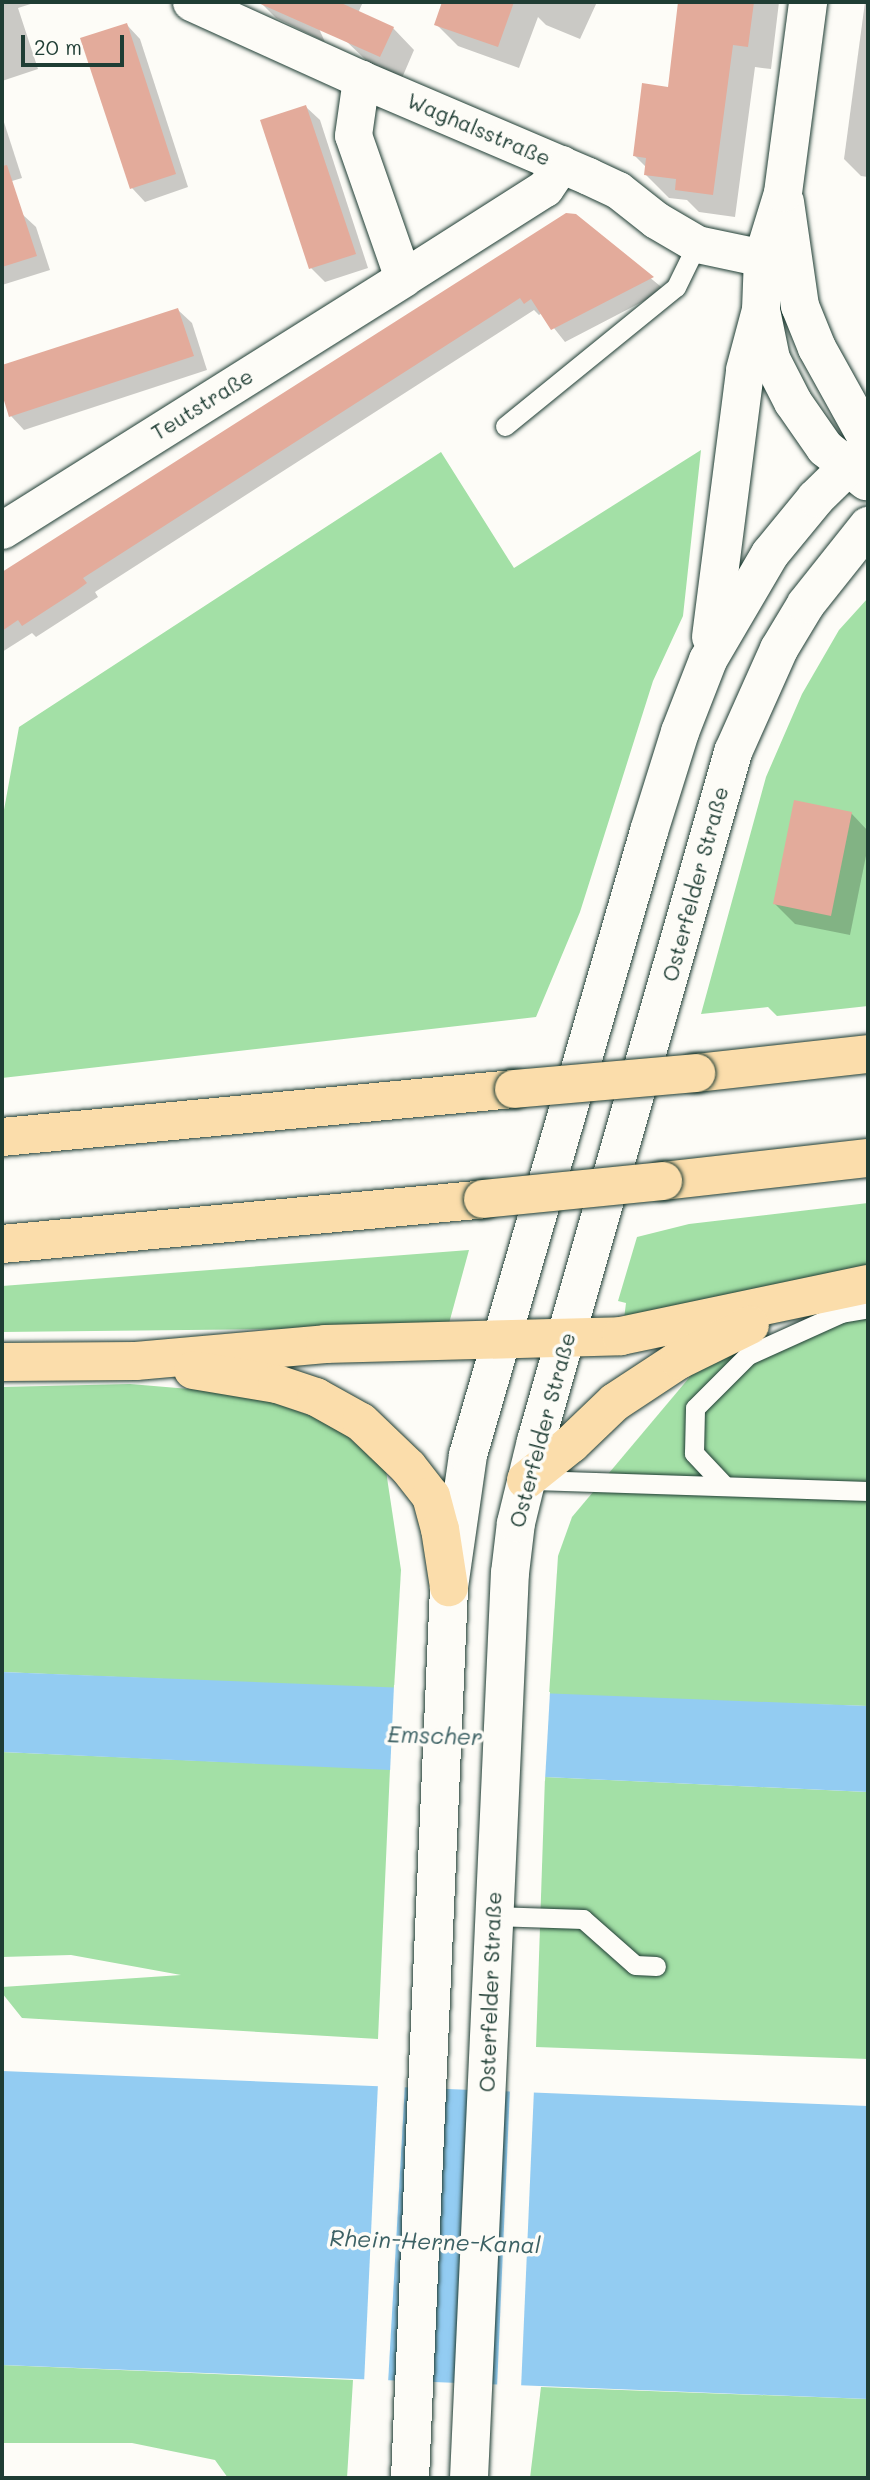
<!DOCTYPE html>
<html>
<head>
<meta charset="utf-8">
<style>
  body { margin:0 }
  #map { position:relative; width:870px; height:2480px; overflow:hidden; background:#fdfcf7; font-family:Mali,sans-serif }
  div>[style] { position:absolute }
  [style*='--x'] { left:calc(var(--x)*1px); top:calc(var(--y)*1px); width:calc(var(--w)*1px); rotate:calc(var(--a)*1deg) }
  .green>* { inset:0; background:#a3e0a6 }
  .water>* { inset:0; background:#93ccf2 }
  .pier>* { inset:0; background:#fdfcf7 }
  .shadow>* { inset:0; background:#0003 }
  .building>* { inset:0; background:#e3ab9b }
  .roads { filter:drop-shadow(0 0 2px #1f3d34) drop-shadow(0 0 2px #1f3d34) }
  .lane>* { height:19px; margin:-9.5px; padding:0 9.5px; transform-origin:9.5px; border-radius:9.5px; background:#fdfcf7 }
  .street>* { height:37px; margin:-18.5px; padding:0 18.5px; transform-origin:18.5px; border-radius:18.5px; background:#fdfcf7 }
  .secondary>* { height:38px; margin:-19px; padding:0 19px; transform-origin:19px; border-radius:19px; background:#fdfcf7 }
  .highway>* { height:38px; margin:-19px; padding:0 19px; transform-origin:19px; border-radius:19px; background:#fbddab }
  .bridges { filter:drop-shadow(0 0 2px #1f3d34) drop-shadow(0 0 2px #1f3d34) }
  .highway-bridge>* { height:38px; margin:-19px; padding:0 19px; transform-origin:19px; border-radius:19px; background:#fbddab }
  span { translate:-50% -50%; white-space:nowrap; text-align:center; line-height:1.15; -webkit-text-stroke:7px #fdfcf7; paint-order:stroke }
  .street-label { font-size:21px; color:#1f3d34 }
  .water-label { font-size:23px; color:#3c6164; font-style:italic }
  .frame { position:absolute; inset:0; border:4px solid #1f3d34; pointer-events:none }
  .scale { position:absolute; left:21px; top:35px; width:103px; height:32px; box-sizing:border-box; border:4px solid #1f3d34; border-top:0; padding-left:9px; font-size:21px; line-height:24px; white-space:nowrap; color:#1f3d34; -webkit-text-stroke:5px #fdfcf7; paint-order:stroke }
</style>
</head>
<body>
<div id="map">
  <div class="green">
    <div style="clip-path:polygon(701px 450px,683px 616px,653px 681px,580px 912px,536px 1017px,2px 1078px,2px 821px,19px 727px,441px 452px,514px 568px)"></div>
    <div style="clip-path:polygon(868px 598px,868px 1006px,777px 1016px,768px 1007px,701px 1014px,766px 777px,802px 694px,839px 630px)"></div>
    <div style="clip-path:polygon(868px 1203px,868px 1272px,624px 1319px,626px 1303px,618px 1301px,637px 1237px,689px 1224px)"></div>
    <div style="clip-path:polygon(469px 1250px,448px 1327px,2px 1332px,2px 1286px)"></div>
    <div style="clip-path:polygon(868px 1314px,868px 1706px,549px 1696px,558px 1556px,572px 1517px,704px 1360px)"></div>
    <div style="clip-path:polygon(130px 1384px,249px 1394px,334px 1424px,386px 1471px,401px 1570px,394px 1689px,2px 1672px,2px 1387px)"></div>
    <div style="clip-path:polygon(2px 1752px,390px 1769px,378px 2039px,22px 2018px,2px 1993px,2px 1987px,181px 1975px,71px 1955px,2px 1957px)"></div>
    <div style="clip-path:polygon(545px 1777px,868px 1792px,868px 2059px,536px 2047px)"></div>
    <div style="clip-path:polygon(2px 2365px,353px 2380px,347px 2478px,228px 2478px,215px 2460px,132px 2443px,2px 2443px)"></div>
    <div style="clip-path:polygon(541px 2387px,868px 2399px,868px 2478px,530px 2478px)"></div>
  </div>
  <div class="water">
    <div style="clip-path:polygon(2px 1672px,868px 1706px,868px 1792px,2px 1752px)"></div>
    <div style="clip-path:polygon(2px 2071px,868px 2106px,868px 2399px,2px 2365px)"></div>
  </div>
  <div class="pier">
    <div style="clip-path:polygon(394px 1685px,550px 1692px,545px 1781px,390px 1773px)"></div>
    <div style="clip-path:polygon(378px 2083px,405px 2084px,388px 2384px,364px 2384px)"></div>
    <div style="clip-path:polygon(510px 2088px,534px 2089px,521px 2389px,497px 2388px)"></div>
  </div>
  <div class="shadow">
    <div style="clip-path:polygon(2px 2px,37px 2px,18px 8px,38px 69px,2px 81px)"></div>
    <div style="clip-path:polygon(260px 2px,307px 2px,325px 42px,276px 18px)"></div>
    <div style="clip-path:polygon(335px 2px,363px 2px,358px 13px,393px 28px,414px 50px,402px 78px,368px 62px,345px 40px)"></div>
    <div style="clip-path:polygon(444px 2px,597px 2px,580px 39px,546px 25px,538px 17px,519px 68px,458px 46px,436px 24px)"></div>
    <div style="clip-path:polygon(680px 2px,779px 2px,771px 69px,755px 67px,735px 217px,699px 212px,687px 200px,669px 198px,646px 175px,647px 168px,634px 155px,669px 89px)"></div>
    <div style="clip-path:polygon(865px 2px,868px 2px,868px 177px,861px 176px,844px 159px)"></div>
    <div style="clip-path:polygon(127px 25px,140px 39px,188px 187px,145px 202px,132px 188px)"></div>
    <div style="clip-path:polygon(306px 107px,320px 120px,368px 268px,325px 282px,311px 268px)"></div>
    <div style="clip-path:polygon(2px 116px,22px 178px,2px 184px)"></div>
    <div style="clip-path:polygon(22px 214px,36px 227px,50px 270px,2px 285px,2px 220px)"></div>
    <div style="clip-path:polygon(566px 215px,575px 216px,665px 290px,565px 342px,542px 313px,539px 315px,534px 310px,95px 592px,98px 597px,36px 637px,32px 633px,2px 652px,2px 574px)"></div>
    <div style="clip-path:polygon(178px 310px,192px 323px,207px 370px,24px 430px,11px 416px,2px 388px,2px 367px)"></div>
    <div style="clip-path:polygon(851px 813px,868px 831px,868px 846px,850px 935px,795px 924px,775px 904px)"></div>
  </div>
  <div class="building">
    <div style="clip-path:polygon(256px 2px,339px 2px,394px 27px,380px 57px)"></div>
    <div style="clip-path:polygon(442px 2px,514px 2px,498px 47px,434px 25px)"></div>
    <div style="clip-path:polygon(678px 2px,754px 2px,748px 47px,733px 45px,713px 195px,675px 190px,676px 179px,644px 175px,646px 158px,633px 156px,642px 83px,668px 87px)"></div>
    <div style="clip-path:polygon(127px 23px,176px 174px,130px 189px,80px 38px)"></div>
    <div style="clip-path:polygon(306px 105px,356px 254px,309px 269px,260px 120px)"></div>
    <div style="clip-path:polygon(7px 165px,37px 256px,2px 267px,2px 166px)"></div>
    <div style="clip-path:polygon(566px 213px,576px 214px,654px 277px,551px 330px,531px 299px,524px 304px,520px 298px,83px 578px,87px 583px,76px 591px,22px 626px,18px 620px,2px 631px,2px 572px)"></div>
    <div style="clip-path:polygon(178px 308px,194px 356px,9px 417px,2px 394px,2px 365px)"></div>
    <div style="clip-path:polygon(794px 800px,852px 812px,831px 916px,773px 904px)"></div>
  </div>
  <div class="roads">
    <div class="lane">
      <div style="--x:505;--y:426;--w:220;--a:-39.1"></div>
      <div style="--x:676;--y:287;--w:48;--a:-64"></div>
      <div style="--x:534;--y:1480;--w:334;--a:1.9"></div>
      <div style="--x:724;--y:1485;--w:44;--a:-133.2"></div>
      <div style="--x:694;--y:1453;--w:45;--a:-88.7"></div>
      <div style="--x:695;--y:1408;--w:75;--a:-45"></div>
      <div style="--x:748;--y:1355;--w:102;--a:-24.3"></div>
      <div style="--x:841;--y:1313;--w:27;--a:-10"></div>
      <div style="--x:493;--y:1916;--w:90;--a:1.9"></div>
      <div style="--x:583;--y:1919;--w:69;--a:41.5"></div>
      <div style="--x:635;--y:1965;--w:21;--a:3"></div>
    </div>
    <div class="street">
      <div style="--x:191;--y:2;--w:187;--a:24.4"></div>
      <div style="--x:361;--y:79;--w:247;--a:23.1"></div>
      <div style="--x:588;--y:176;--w:33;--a:25"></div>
      <div style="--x:618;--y:190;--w:48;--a:38.3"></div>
      <div style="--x:656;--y:220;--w:48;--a:30.3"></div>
      <div style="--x:697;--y:244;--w:67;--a:12"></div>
      <div style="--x:403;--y:278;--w:168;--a:-32.4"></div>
      <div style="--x:545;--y:188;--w:29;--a:-56"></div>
      <div style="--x:2;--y:530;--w:474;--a:-32.1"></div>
      <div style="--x:403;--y:278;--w:151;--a:-109.3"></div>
      <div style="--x:353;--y:135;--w:57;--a:-81.9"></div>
    </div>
    <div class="secondary">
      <div style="--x:785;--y:202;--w:105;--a:81.8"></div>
      <div style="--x:800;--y:306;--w:45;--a:68"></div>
      <div style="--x:817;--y:348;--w:105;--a:61"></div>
      <div style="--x:762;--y:315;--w:45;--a:78.4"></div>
      <div style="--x:771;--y:359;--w:48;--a:62.9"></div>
      <div style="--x:793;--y:402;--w:56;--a:55.2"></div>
      <div style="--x:825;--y:448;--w:53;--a:38.8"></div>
      <div style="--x:711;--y:637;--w:269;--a:-82.7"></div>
      <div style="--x:745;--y:370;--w:62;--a:-75.1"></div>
      <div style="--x:761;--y:310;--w:52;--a:-87.8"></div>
      <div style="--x:763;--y:258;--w:68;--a:-72.9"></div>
      <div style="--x:783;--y:193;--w:193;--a:-82.5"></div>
      <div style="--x:410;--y:2478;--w:892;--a:-87.49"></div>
      <div style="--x:449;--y:1587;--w:133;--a:-81.8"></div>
      <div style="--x:468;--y:1455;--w:650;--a:-73.82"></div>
      <div style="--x:649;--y:831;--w:104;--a:-72.6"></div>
      <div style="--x:680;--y:732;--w:77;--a:-68.7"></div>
      <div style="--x:708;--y:660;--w:123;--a:-59.7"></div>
      <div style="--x:770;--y:554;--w:72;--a:-50.6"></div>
      <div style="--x:816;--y:498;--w:73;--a:-44.4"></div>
      <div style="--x:469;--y:2478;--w:906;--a:-87.41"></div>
      <div style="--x:510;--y:1573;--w:50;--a:-83.2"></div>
      <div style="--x:516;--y:1523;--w:84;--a:-76.3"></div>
      <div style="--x:536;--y:1441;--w:717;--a:-74.04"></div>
      <div style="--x:733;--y:752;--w:113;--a:-65.9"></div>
      <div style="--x:779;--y:649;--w:52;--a:-59"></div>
      <div style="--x:806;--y:604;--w:100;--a:-51.5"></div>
    </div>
    <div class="highway">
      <div style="--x:696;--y:1073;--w:173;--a:-6.3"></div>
      <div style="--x:2;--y:1137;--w:514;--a:-5.36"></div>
      <div style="--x:663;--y:1181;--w:206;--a:-6.4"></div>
      <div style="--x:2;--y:1244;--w:483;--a:-5.3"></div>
      <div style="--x:2;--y:1362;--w:134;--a:-0.4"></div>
      <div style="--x:136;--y:1361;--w:190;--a:-5.1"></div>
      <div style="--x:325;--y:1344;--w:296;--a:-1.5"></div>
      <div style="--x:621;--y:1336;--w:252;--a:-11.9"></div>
      <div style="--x:193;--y:1370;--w:85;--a:9.5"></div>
      <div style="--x:277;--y:1384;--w:41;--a:18.4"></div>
      <div style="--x:316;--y:1397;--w:51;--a:29.1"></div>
      <div style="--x:361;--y:1422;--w:65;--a:43.8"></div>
      <div style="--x:408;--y:1467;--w:37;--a:52"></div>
      <div style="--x:431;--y:1496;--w:34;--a:75"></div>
      <div style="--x:440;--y:1529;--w:59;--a:81.2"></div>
      <div style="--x:526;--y:1480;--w:58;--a:-38.7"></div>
      <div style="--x:571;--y:1444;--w:61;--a:-43.7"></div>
      <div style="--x:615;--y:1402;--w:77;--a:-33.3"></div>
      <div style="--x:679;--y:1360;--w:79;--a:-26.2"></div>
    </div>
  </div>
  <div class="bridges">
    <div class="highway-bridge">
      <div style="--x:514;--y:1089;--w:183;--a:-5"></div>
      <div style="--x:483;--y:1199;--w:181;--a:-5.7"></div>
    </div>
  </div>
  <div class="street-label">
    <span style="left:479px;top:129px;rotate:23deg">Waghalsstraße</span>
    <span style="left:202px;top:404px;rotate:-32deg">Teutstraße</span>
    <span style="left:695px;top:884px;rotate:-75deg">Osterfelder Straße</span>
    <span style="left:542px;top:1430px;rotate:-75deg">Osterfelder Straße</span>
    <span style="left:490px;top:1992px;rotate:-88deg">Osterfelder Straße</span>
  </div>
  <div class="water-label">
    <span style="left:435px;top:1735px;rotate:2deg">Emscher</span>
    <span style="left:435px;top:2241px;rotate:2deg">Rhein-Herne-Kanal</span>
  </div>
  <div class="frame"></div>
  <div class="scale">20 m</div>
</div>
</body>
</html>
